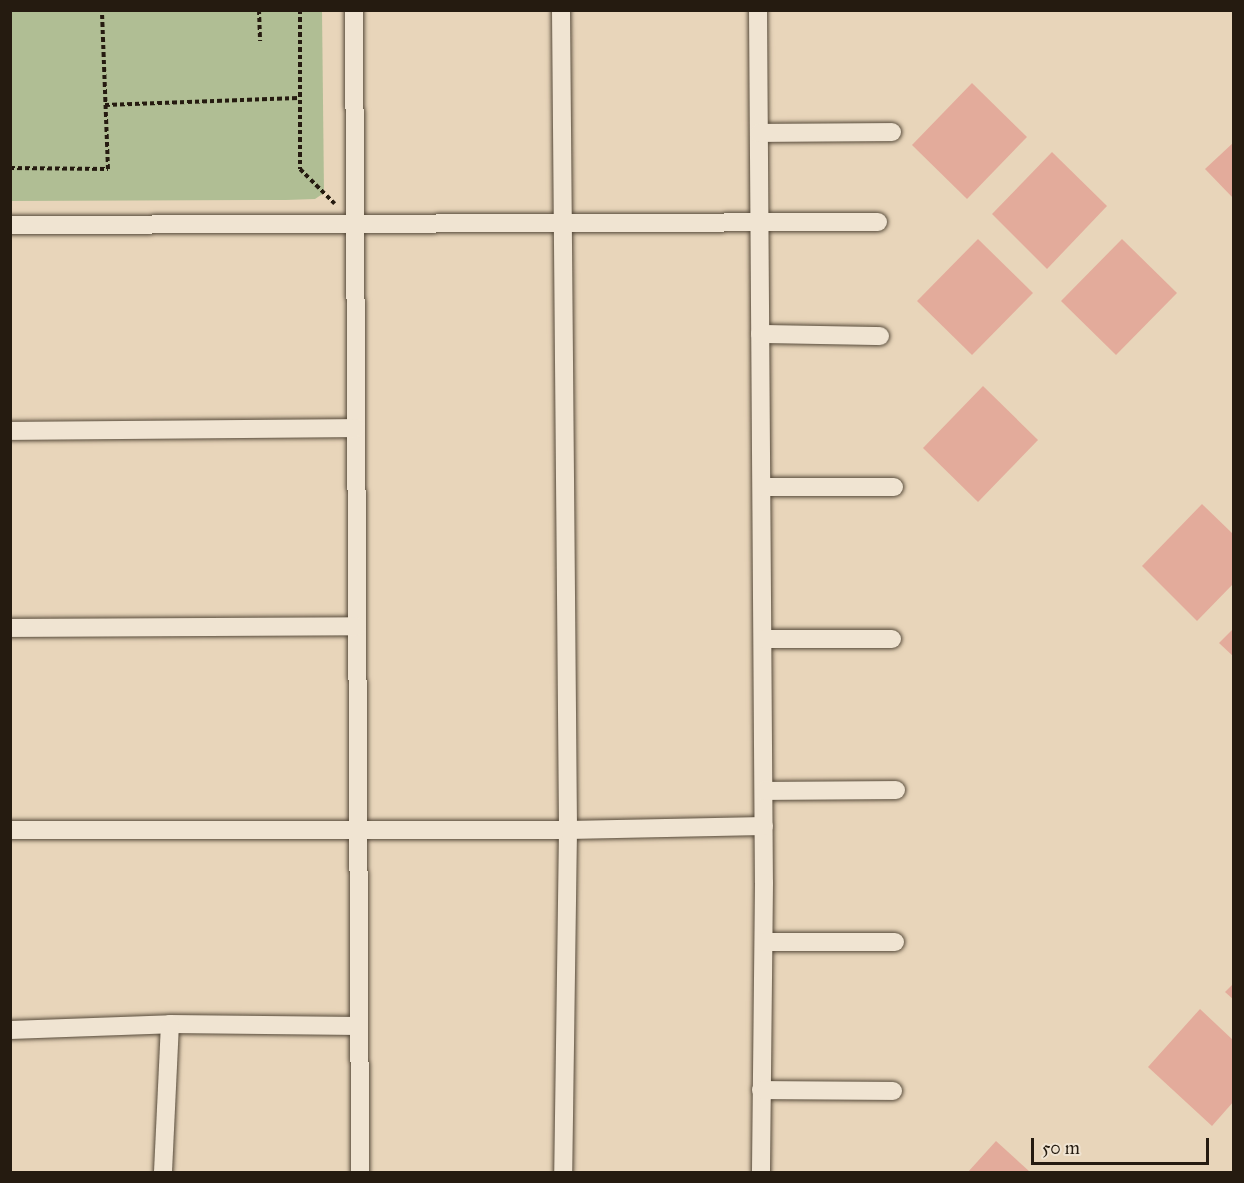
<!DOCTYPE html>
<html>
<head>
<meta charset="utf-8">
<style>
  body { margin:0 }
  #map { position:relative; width:1244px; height:1183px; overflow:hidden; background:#e8d5ba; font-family:"IM FELL Great Primer",serif }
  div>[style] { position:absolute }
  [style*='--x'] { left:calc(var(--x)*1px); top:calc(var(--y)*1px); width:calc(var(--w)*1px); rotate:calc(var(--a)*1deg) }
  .green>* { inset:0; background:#b0be94 }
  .building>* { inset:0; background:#e3ab9b }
  .path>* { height:4px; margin-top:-2px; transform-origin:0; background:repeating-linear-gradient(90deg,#251b10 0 4.5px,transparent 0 7.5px) }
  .roads { filter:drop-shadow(0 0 2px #564a3a) drop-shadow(0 0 2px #564a3a) }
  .street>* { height:18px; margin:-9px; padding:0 9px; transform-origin:9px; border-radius:9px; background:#f0e4d2 }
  span { translate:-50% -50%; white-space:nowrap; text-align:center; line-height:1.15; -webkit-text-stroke:5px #f0e4d2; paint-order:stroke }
  .frame { position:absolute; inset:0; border:12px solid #251b10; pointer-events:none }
  .scale { position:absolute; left:1031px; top:1138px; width:178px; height:27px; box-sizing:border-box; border:3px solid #251b10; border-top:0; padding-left:8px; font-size:18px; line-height:21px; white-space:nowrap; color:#251b10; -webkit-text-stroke:4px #f0e4d2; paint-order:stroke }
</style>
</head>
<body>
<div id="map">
  <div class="green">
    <div style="clip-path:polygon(10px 11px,322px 11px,324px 193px,315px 199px,286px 200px,11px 201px)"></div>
  </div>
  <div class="building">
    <div style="clip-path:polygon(972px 83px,1027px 137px,967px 199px,912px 145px)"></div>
    <div style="clip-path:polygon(1234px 142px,1234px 199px,1205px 169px)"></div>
    <div style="clip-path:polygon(1052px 152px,1107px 206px,1047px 269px,992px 214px)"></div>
    <div style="clip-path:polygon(978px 239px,1033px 293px,972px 355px,917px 301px)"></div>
    <div style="clip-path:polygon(1122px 239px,1177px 293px,1116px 355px,1061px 301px)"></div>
    <div style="clip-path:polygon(983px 386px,1038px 440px,978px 502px,923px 448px)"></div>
    <div style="clip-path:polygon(1202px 504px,1234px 535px,1234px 583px,1197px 621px,1142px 566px)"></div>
    <div style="clip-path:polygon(1234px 628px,1234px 657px,1219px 643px)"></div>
    <div style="clip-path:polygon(1234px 983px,1234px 1000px,1225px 992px)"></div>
    <div style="clip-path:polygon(1200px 1009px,1234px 1041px,1234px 1101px,1212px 1126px,1148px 1067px)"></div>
    <div style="clip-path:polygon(996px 1141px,1030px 1172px,968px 1172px)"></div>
  </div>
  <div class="path">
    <div style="--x:259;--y:10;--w:31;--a:88"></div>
    <div style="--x:300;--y:10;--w:159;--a:90"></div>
    <div style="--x:300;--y:169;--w:49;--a:45"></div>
    <div style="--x:105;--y:105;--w:194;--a:-2.1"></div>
    <div style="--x:10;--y:168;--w:98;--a:0.6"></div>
    <div style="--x:108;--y:169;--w:159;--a:-92.2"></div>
  </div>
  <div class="roads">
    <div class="street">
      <div style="--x:354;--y:10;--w:1162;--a:89.7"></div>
      <div style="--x:561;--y:10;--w:820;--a:89.51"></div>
      <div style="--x:568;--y:830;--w:342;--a:90.8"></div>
      <div style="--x:758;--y:10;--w:873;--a:89.61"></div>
      <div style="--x:764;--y:883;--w:289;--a:90.6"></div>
      <div style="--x:759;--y:133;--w:133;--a:-0.4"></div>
      <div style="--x:10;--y:225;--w:868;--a:-0.2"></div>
      <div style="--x:760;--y:334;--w:120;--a:1"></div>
      <div style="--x:10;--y:431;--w:346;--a:-0.5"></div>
      <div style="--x:762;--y:487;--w:132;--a:0"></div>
      <div style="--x:10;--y:628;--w:347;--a:-0.3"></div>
      <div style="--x:763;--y:639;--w:129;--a:0"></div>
      <div style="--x:764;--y:791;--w:132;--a:-0.4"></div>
      <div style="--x:10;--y:830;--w:558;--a:0"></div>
      <div style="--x:568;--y:830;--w:196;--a:-1.2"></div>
      <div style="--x:764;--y:942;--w:131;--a:0"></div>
      <div style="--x:10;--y:1030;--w:160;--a:-2.1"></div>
      <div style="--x:170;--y:1024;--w:189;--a:0.6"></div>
      <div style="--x:761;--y:1090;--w:132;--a:0.4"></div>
      <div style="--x:163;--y:1172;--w:148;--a:-87.3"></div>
    </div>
  </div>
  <div class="frame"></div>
  <div class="scale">50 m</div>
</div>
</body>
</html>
